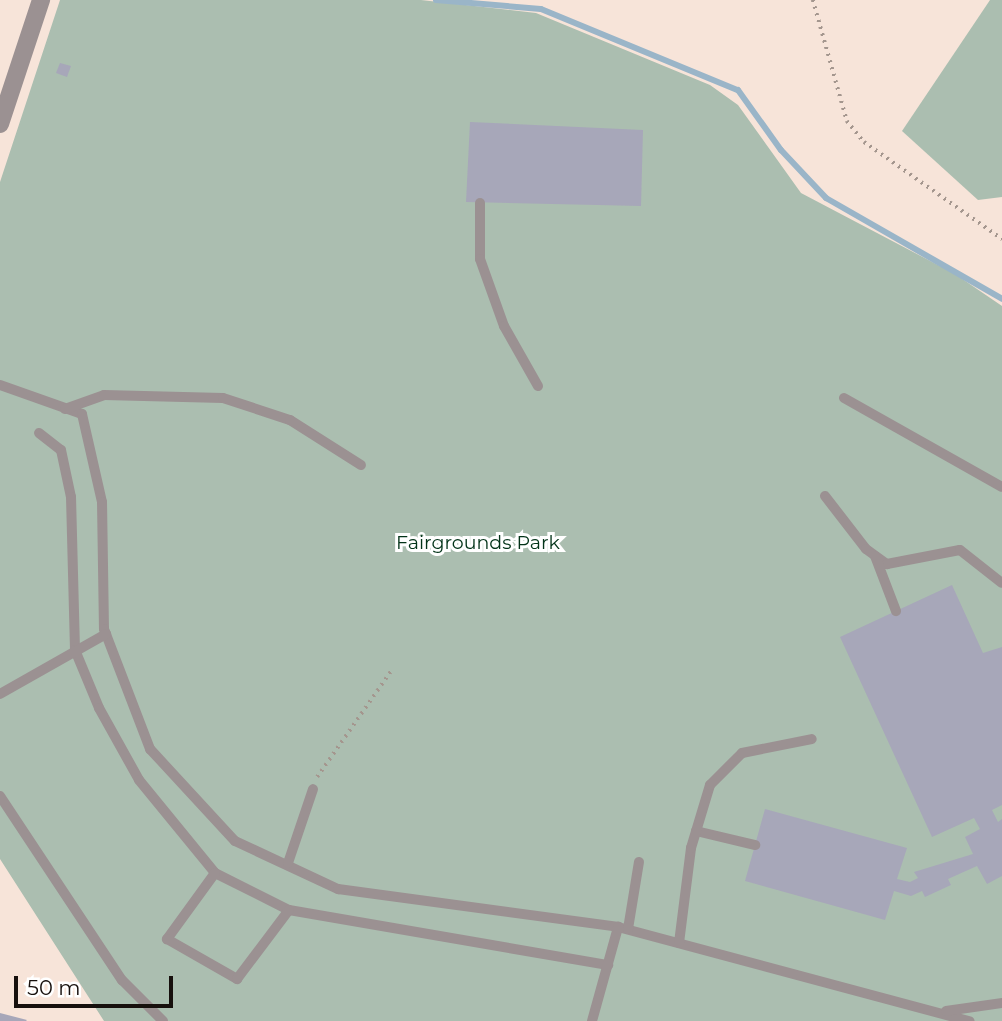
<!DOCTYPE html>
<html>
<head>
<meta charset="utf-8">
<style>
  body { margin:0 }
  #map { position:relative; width:1002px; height:1021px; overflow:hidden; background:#f7e4d9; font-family:Montserrat,sans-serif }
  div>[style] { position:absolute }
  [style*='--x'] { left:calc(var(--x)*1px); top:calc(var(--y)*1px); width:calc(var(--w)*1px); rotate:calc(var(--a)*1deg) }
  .green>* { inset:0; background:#abbeb0 }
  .stream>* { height:6px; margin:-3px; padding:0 3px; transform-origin:3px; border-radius:3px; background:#9ab5c8 }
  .building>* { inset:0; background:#a7a7b9 }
  .path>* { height:3.5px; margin-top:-1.75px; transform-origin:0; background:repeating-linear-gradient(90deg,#a4968e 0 2px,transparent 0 7px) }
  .service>* { height:10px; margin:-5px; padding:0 5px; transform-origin:5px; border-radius:5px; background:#9b9192 }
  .minor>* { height:18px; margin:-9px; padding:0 9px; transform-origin:9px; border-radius:9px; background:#9b9192 }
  span { translate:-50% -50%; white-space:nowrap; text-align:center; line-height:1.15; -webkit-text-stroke:6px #fff; paint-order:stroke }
  .park-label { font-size:19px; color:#023318 }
  .scale { position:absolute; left:14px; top:976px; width:159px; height:32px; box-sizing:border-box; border:4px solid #17100d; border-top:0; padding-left:9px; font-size:21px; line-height:24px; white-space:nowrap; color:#17100d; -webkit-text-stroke:5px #fff; paint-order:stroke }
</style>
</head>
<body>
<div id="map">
  <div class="green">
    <div style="clip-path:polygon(60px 0,421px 0,536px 13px,710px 85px,738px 105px,801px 193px,955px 274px,1002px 306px,1002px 1021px,104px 1021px,0 859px,0 182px)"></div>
    <div style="clip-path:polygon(990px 0,1002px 0,1002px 197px,978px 200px,902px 131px)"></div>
  </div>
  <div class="stream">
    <div style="--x:436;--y:0;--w:105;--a:4.9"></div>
    <div style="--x:541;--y:9;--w:213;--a:22.4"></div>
    <div style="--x:738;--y:90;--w:74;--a:54.4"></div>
    <div style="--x:781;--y:150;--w:66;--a:46.8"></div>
    <div style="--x:826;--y:198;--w:203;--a:29.8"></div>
  </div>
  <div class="building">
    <div style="clip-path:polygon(60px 63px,71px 66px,67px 77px,56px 73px)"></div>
    <div style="clip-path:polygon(470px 122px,643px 130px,641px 206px,466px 202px)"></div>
    <div style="clip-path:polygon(952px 585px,983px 653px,1002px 647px,1002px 805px,992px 810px,998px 822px,1002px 819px,1002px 876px,987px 884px,977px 866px,948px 879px,951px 885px,925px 897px,922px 891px,911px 896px,894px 891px,885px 920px,745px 881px,765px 809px,907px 848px,897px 879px,910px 882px,918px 878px,914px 872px,973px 854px,965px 837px,980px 829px,974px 818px,932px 837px,840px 637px)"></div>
    <div style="clip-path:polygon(0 1013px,27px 1020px,26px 1021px,0 1021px)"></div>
  </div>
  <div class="path">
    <div style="--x:813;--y:0;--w:126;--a:74.3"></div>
    <div style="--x:847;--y:121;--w:27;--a:51"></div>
    <div style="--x:864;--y:142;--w:169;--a:35.1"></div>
    <div style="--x:317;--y:777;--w:129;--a:-55.1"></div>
  </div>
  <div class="service">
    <div style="--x:480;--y:203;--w:56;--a:90"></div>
    <div style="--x:480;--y:259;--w:71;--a:70.3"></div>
    <div style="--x:504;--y:326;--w:69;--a:60.5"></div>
    <div style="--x:0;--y:385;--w:87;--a:19.5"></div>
    <div style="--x:82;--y:414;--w:90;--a:77.2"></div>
    <div style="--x:102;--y:502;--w:127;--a:89.1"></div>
    <div style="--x:104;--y:629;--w:129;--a:69"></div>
    <div style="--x:150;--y:749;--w:125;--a:47.3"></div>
    <div style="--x:235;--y:841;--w:114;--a:25"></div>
    <div style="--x:338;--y:889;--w:283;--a:7.7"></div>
    <div style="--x:618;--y:927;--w:364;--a:15"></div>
    <div style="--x:844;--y:398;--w:181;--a:29.4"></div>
    <div style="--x:65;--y:409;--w:41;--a:-19.7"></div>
    <div style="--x:104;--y:395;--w:119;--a:1.4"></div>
    <div style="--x:223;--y:398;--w:71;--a:18.2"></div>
    <div style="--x:290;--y:420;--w:84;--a:32.4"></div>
    <div style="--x:39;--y:433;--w:28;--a:38"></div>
    <div style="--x:61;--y:450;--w:48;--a:78"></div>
    <div style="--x:71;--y:497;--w:153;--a:88.5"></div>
    <div style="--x:75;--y:650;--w:63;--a:67.5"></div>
    <div style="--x:99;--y:708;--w:82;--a:60.9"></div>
    <div style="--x:139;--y:780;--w:120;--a:50.7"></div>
    <div style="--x:215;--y:873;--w:83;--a:26.6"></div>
    <div style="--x:289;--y:910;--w:324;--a:9.8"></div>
    <div style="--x:825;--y:496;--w:67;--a:52.3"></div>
    <div style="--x:866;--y:549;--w:26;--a:36"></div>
    <div style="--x:887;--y:564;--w:74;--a:-10.9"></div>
    <div style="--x:960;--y:550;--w:53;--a:38.2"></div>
    <div style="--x:875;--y:556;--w:59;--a:69.1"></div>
    <div style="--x:0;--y:694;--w:122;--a:-29.5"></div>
    <div style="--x:0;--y:796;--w:221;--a:56.5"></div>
    <div style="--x:122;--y:980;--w:58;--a:45"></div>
    <div style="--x:696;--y:831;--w:61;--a:13.3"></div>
    <div style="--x:288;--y:863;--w:78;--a:-71.3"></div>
    <div style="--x:215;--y:873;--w:82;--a:126"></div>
    <div style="--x:167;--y:939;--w:81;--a:29.7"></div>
    <div style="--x:237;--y:979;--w:86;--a:-53"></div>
    <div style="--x:628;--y:929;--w:68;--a:-80.7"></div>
    <div style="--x:679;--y:943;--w:96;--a:-82.8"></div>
    <div style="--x:691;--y:848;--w:66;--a:-73.2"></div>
    <div style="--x:710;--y:785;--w:45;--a:-45"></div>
    <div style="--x:742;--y:753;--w:71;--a:-11.3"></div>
    <div style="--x:946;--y:1011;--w:57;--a:-8.1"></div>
    <div style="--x:592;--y:1021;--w:98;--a:-74.5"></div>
  </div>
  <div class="minor">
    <div style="--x:0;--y:124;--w:131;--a:-71.7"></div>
  </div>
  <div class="park-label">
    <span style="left:478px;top:543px">Fairgrounds Park</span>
  </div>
  <div class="scale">50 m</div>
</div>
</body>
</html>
